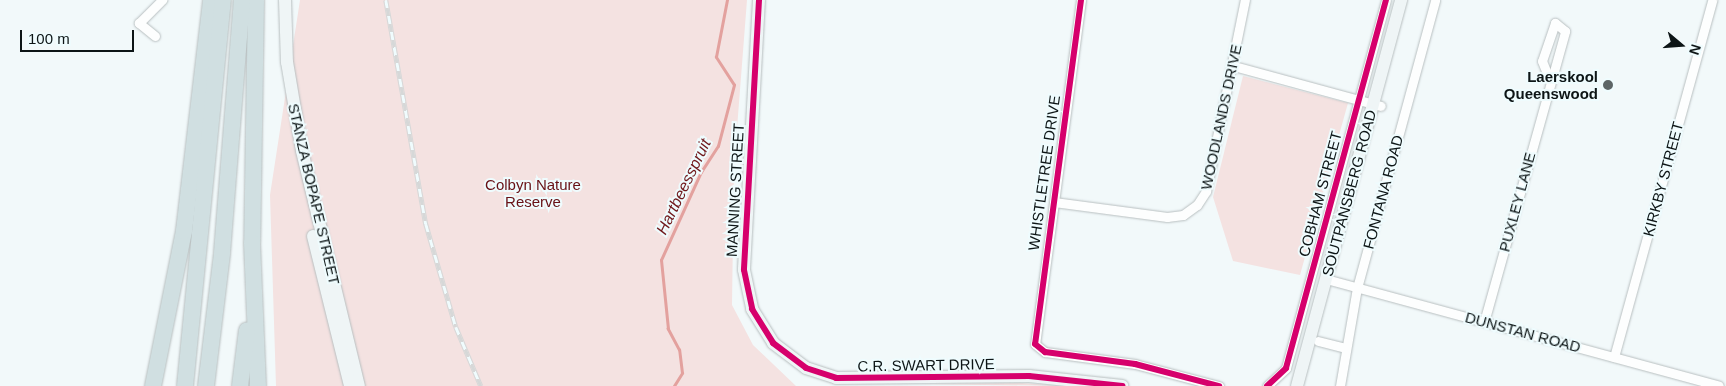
<!DOCTYPE html>
<html>
<head>
<meta charset="utf-8">
<style>
  body { margin:0 }
  #map { position:relative; width:1726px; height:386px; overflow:hidden; background:#f2f9fa; font-family:Arial,sans-serif }
  div>[style] { position:absolute }
  [style*='--x'] { left:calc(var(--x)*1px); top:calc(var(--y)*1px); width:calc(var(--w)*1px); rotate:calc(var(--a)*1deg) }
  .green>* { inset:0; background:#f4e2e1 }
  .stream>* { height:2.5px; margin:-1.25px; padding:0 1.25px; transform-origin:1.25px; border-radius:1.25px; background:#e3a19e }
  .roads { filter:drop-shadow(0 0 1px #b8bfc0) drop-shadow(0 0 1px #b8bfc0) }
  .street>* { height:9px; margin:-4.5px; padding:0 4.5px; transform-origin:4.5px; border-radius:4.5px; background:#fdfefe }
  .secondary>* { height:12px; margin:-6px; padding:0 6px; transform-origin:6px; border-radius:6px; background:#eff5f6 }
  .highway>* { height:16px; margin:-8px; padding:0 8px; transform-origin:8px; border-radius:8px; background:#d0dfe1 }
  .rail>* { height:4.5px; margin-top:-2.25px; transform-origin:0; background:repeating-linear-gradient(90deg,#effcfe 0 8px,#d6d8d8 0 16px); box-sizing:border-box; border-block:1px solid #d6d8d8 }
  .cycleway>* { height:6px; margin:-3px; padding:0 3px; transform-origin:3px; border-radius:3px; background:#d6006c }
  .dots>* { width:14px; height:14px; translate:-50% -50%; box-sizing:border-box; border:2px solid #effcfe; border-radius:50% }
  span { translate:-50% -50%; white-space:nowrap; text-align:center; line-height:1.15; -webkit-text-stroke:4px #effcfe; paint-order:stroke }
  .poi-label { font-size:15px; color:#0d1516; font-weight:700 }
  .right { translate:-100% -50%; text-align:right }
  .street-label { font-size:15px; color:#0d1516 }
  .park-label { font-size:15px; color:#681015 }
  .water-label { font-size:16px; color:#70181b; font-style:italic }
  .north { position:absolute; left:1656px; top:20px; width:50px; height:50px; -webkit-text-stroke:4px #effcfe; paint-order:stroke; rotate:108deg; font-size:14px; font-weight:700; line-height:20px; text-align:center; color:#0d1516 }
  .north::after { content:''; display:block; margin:auto; width:18px; height:22px; background:#0d1516; clip-path:polygon(50% 0,100% 100%,50% 72%,0 100%) }
  .scale { position:absolute; left:20px; top:30px; width:114px; height:22px; box-sizing:border-box; border:2px solid #0d1516; border-top:0; padding-left:6px; font-size:15px; line-height:18px; white-space:nowrap; color:#0d1516; -webkit-text-stroke:4px #effcfe; paint-order:stroke }
</style>
</head>
<body>
<div id="map">
  <div class="green">
    <div style="clip-path:polygon(300px 0,747px 0,734px 167px,732px 305px,753px 345px,796px 386px,276px 386px,270px 195px)"></div>
    <div style="clip-path:polygon(1243px 76px,1348px 103px,1300px 275px,1233px 261px,1213px 197px)"></div>
    <div style="clip-path:polygon(1022px 383px,1063px 386px,919px 384px)"></div>
  </div>
  <div class="stream">
    <div style="--x:674;--y:386;--w:15;--a:-58"></div>
    <div style="--x:682;--y:373;--w:23;--a:-97"></div>
    <div style="--x:679;--y:350;--w:24;--a:-118"></div>
    <div style="--x:668;--y:329;--w:69;--a:-95.8"></div>
    <div style="--x:661;--y:260;--w:97;--a:-65.6"></div>
    <div style="--x:701;--y:172;--w:31;--a:-57"></div>
    <div style="--x:718;--y:146;--w:63;--a:-75.3"></div>
    <div style="--x:734;--y:85;--w:33;--a:-123"></div>
    <div style="--x:716;--y:57;--w:58;--a:-79.1"></div>
  </div>
  <div class="roads">
    <div class="street">
      <div style="--x:1081;--y:0;--w:347;--a:97.6"></div>
      <div style="--x:1035;--y:344;--w:13;--a:39"></div>
      <div style="--x:1045;--y:352;--w:91;--a:7.6"></div>
      <div style="--x:1135;--y:364;--w:87;--a:14.7"></div>
      <div style="--x:155;--y:36;--w:21;--a:-141"></div>
      <div style="--x:139;--y:23;--w:33;--a:-45"></div>
      <div style="--x:1234;--y:66;--w:152;--a:15.2"></div>
      <div style="--x:1054;--y:202;--w:114;--a:7.6"></div>
      <div style="--x:1167;--y:217;--w:16;--a:-7"></div>
      <div style="--x:1183;--y:215;--w:17;--a:-36"></div>
      <div style="--x:1197;--y:205;--w:17;--a:-57"></div>
      <div style="--x:1206;--y:191;--w:195;--a:-78.5"></div>
      <div style="--x:1326;--y:279;--w:407;--a:15.2"></div>
      <div style="--x:1484;--y:322;--w:302;--a:-74.4"></div>
      <div style="--x:1565;--y:31;--w:13;--a:-141"></div>
      <div style="--x:1555;--y:23;--w:40;--a:108.9"></div>
      <div style="--x:1542;--y:61;--w:22;--a:68"></div>
      <div style="--x:1318;--y:341;--w:29;--a:14"></div>
      <div style="--x:1614;--y:357;--w:370;--a:-74.6"></div>
      <div style="--x:1267;--y:386;--w:26;--a:-43"></div>
      <div style="--x:1286;--y:368;--w:381;--a:-74.8"></div>
      <div style="--x:1340;--y:386;--w:99;--a:-80.2"></div>
      <div style="--x:1357;--y:288;--w:298;--a:-74.8"></div>
    </div>
    <div class="secondary">
      <div style="--x:285;--y:0;--w:62;--a:88.2"></div>
      <div style="--x:287;--y:62;--w:90;--a:80.4"></div>
      <div style="--x:302;--y:151;--w:242;--a:76.4"></div>
      <div style="--x:759;--y:0;--w:270;--a:93.2"></div>
      <div style="--x:744;--y:270;--w:40;--a:78"></div>
      <div style="--x:752;--y:309;--w:40;--a:58"></div>
      <div style="--x:773;--y:343;--w:41;--a:37.1"></div>
      <div style="--x:806;--y:368;--w:32;--a:18"></div>
      <div style="--x:836;--y:378;--w:193;--a:-0.6"></div>
      <div style="--x:1029;--y:376;--w:94;--a:6.1"></div>
      <div style="--x:313;--y:236;--w:154;--a:76.1"></div>
      <div style="--x:1297;--y:386;--w:400;--a:-74.9"></div>
    </div>
    <div class="highway">
      <div style="--x:256;--y:0;--w:243;--a:90.9"></div>
      <div style="--x:252;--y:243;--w:143;--a:87.6"></div>
      <div style="--x:153;--y:386;--w:158;--a:-78.7"></div>
      <div style="--x:184;--y:231;--w:233;--a:-83.3"></div>
      <div style="--x:185;--y:386;--w:388;--a:-84.4"></div>
      <div style="--x:206;--y:386;--w:134;--a:-83.1"></div>
      <div style="--x:222;--y:253;--w:254;--a:-85.5"></div>
      <div style="--x:240;--y:386;--w:56;--a:-82.9"></div>
    </div>
  </div>
  <div class="rail">
    <div style="--x:386;--y:0;--w:228;--a:79.9"></div>
    <div style="--x:426;--y:224;--w:107;--a:73.8"></div>
    <div style="--x:456;--y:327;--w:64;--a:67"></div>
  </div>
  <div class="cycleway">
    <div style="--x:759;--y:0;--w:270;--a:93.2"></div>
    <div style="--x:744;--y:270;--w:40;--a:78"></div>
    <div style="--x:752;--y:309;--w:40;--a:58"></div>
    <div style="--x:773;--y:343;--w:41;--a:37.1"></div>
    <div style="--x:806;--y:368;--w:32;--a:18"></div>
    <div style="--x:836;--y:378;--w:193;--a:-0.6"></div>
    <div style="--x:1029;--y:376;--w:94;--a:6.1"></div>
    <div style="--x:1081;--y:0;--w:347;--a:97.6"></div>
    <div style="--x:1035;--y:344;--w:13;--a:39"></div>
    <div style="--x:1045;--y:352;--w:91;--a:7.6"></div>
    <div style="--x:1135;--y:364;--w:87;--a:14.7"></div>
    <div style="--x:1267;--y:386;--w:26;--a:-43"></div>
    <div style="--x:1286;--y:368;--w:381;--a:-74.8"></div>
  </div>
  <div class="dots">
    <div style="left:1608px;top:85px;background:#5d6566"></div>
  </div>
  <div class="poi-label">
    <span class="right" style="left:1598px;top:85px">Laerskool<br>Queenswood</span>
  </div>
  <div class="street-label">
    <span style="left:1221px;top:117px;rotate:-78deg">WOODLANDS DRIVE</span>
    <span style="left:1044px;top:173px;rotate:-82deg">WHISTLETREE DRIVE</span>
    <span style="left:1663px;top:179px;rotate:-75deg">KIRKBY STREET</span>
    <span style="left:735px;top:190px;rotate:-87deg">MANNING STREET</span>
    <span style="left:1383px;top:192px;rotate:-75deg">FONTANA ROAD</span>
    <span style="left:1349px;top:193px;rotate:-75deg">SOUTPANSBERG ROAD</span>
    <span style="left:314px;top:194px;rotate:77deg">STANZA BOPAPE STREET</span>
    <span style="left:1320px;top:194px;rotate:-75deg">COBHAM STREET</span>
    <span style="left:1517px;top:202px;rotate:-75deg">PUXLEY LANE</span>
    <span style="left:1523px;top:332px;rotate:15deg">DUNSTAN ROAD</span>
    <span style="left:926px;top:365px;rotate:-1deg">C.R. SWART DRIVE</span>
  </div>
  <div class="park-label">
    <span style="left:533px;top:193px">Colbyn Nature<br>Reserve</span>
  </div>
  <div class="water-label">
    <span style="left:684px;top:187px;rotate:-64deg">Hartbeesspruit</span>
  </div>
  <div class="north">N</div>
  <div class="scale">100 m</div>
</div>
</body>
</html>
